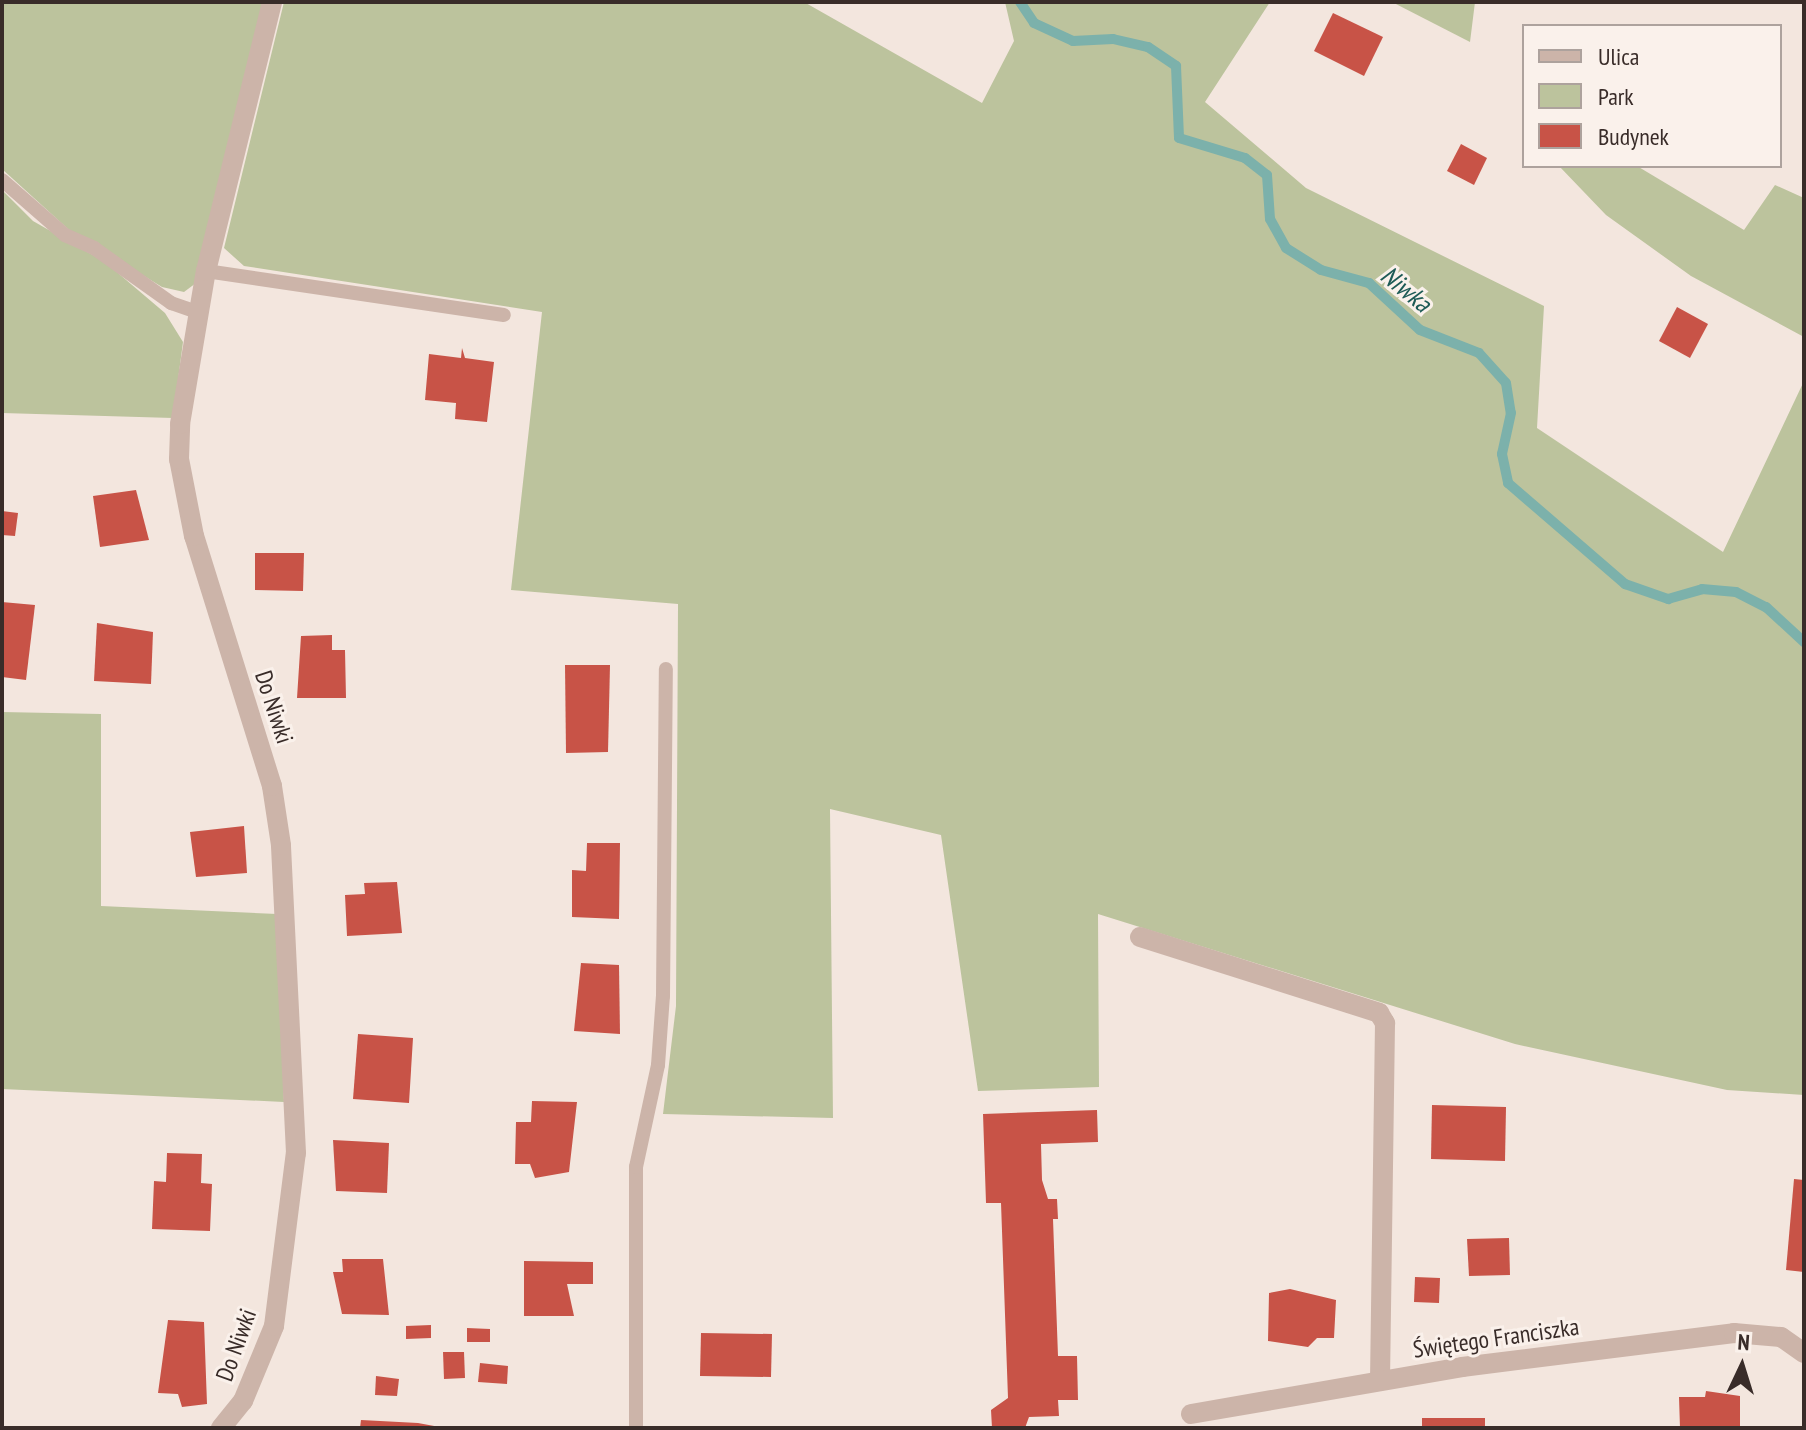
<!DOCTYPE html>
<html>
<head>
<meta charset="utf-8">
<style>
  body { margin:0 }
  #map { position:relative; width:1806px; height:1430px; overflow:hidden; background:#f3e6de; font-family:"PT Sans Narrow",sans-serif }
  div>[style] { position:absolute }
  [style*='--x'] { left:calc(var(--x)*1px); top:calc(var(--y)*1px); width:calc(var(--w)*1px); rotate:calc(var(--a)*1deg) }
  .green>* { inset:0; background:#bcc39d }
  .stream>* { height:10px; margin:-5px; padding:0 5px; transform-origin:5px; border-radius:5px; background:#7cb1ab }
  .building>* { inset:0; background:#c85347 }
  .lane>* { height:14px; margin:-7px; padding:0 7px; transform-origin:7px; border-radius:7px; background:#ccb4a9 }
  .street>* { height:20px; margin:-10px; padding:0 10px; transform-origin:10px; border-radius:10px; background:#ccb4a9 }
  span { translate:-50% -50%; white-space:nowrap; text-align:center; line-height:1.15; -webkit-text-stroke:6px #faf1eb; paint-order:stroke }
  .street-label { font-size:24px; color:#392c29 }
  .water-label { font-size:26px; color:#1e5b56; font-style:italic }
  .frame { position:absolute; inset:0; border:4px solid #392c29; pointer-events:none }
  .legend { position:absolute; left:1522px; top:24px; width:260px; height:144px; box-sizing:border-box; background:#faf1eb; border:2px solid #ada29d; margin:0; padding:10px 14px; list-style:none; font-size:24px; color:#392c29 }
  .legend li { display:flex; align-items:center; gap:16px; height:40px }
  .legend b { width:40px; border:2px solid #ada29d }
  .north { position:absolute; left:1702px; top:1326px; width:80px; height:80px; -webkit-text-stroke:6px #faf1eb; paint-order:stroke; rotate:4deg; font-size:22px; font-weight:700; line-height:32px; text-align:center; color:#392c29 }
  .north::after { content:''; display:block; margin:auto; width:28px; height:36px; background:#392c29; clip-path:polygon(50% 0,100% 100%,50% 72%,0 100%) }
</style>
</head>
<body>
<div id="map">
  <div class="green">
    <div style="clip-path:polygon(2px 2px,265px 2px,196px 283px,184px 292px,162px 287px,68px 229px,2px 169px)"></div>
    <div style="clip-path:polygon(284px 2px,804px 2px,982px 103px,1014px 41px,1005px 2px,1270px 2px,1205px 102px,1306px 188px,1544px 306px,1537px 428px,1723px 552px,1804px 381px,1804px 1095px,1727px 1090px,1515px 1044px,1098px 914px,1099px 1087px,978px 1091px,941px 835px,830px 809px,833px 1118px,663px 1114px,676px 1006px,678px 604px,511px 590px,542px 312px,244px 266px,224px 248px)"></div>
    <div style="clip-path:polygon(1392px 2px,1475px 2px,1470px 42px)"></div>
    <div style="clip-path:polygon(1559px 166px,1637px 166px,1744px 230px,1775px 185px,1804px 198px,1804px 337px,1691px 276px,1606px 215px)"></div>
    <div style="clip-path:polygon(2px 190px,33px 221px,105px 262px,165px 313px,183px 342px,173px 418px,2px 413px)"></div>
    <div style="clip-path:polygon(2px 712px,101px 714px,101px 906px,277px 914px,284px 1102px,2px 1089px)"></div>
  </div>
  <div class="stream">
    <div style="--x:1020;--y:2;--w:25;--a:56"></div>
    <div style="--x:1034;--y:23;--w:43;--a:24.8"></div>
    <div style="--x:1073;--y:41;--w:40;--a:-2.9"></div>
    <div style="--x:1113;--y:39;--w:36;--a:13"></div>
    <div style="--x:1148;--y:47;--w:34;--a:34"></div>
    <div style="--x:1176;--y:66;--w:72;--a:87.6"></div>
    <div style="--x:1179;--y:138;--w:69;--a:16.9"></div>
    <div style="--x:1245;--y:158;--w:28;--a:38"></div>
    <div style="--x:1267;--y:175;--w:44;--a:86.1"></div>
    <div style="--x:1270;--y:219;--w:33;--a:61"></div>
    <div style="--x:1286;--y:248;--w:41;--a:32.2"></div>
    <div style="--x:1321;--y:270;--w:50;--a:15.2"></div>
    <div style="--x:1369;--y:283;--w:69;--a:42.7"></div>
    <div style="--x:1420;--y:330;--w:63;--a:21.3"></div>
    <div style="--x:1479;--y:353;--w:40;--a:48"></div>
    <div style="--x:1506;--y:383;--w:30;--a:81"></div>
    <div style="--x:1511;--y:413;--w:42;--a:102.4"></div>
    <div style="--x:1502;--y:454;--w:30;--a:78"></div>
    <div style="--x:1508;--y:483;--w:155;--a:40.8"></div>
    <div style="--x:1625;--y:584;--w:46;--a:19.2"></div>
    <div style="--x:1668;--y:599;--w:35;--a:-16"></div>
    <div style="--x:1702;--y:589;--w:34;--a:5"></div>
    <div style="--x:1736;--y:592;--w:34;--a:27"></div>
    <div style="--x:1766;--y:607;--w:52;--a:42.6"></div>
  </div>
  <div class="building">
    <div style="clip-path:polygon(1333px 13px,1383px 37px,1364px 76px,1314px 51px)"></div>
    <div style="clip-path:polygon(1461px 144px,1487px 158px,1474px 185px,1447px 171px)"></div>
    <div style="clip-path:polygon(1677px 307px,1708px 324px,1690px 358px,1659px 341px)"></div>
    <div style="clip-path:polygon(462px 348px,465px 358px,494px 362px,487px 422px,455px 419px,456px 403px,425px 400px,429px 354px,461px 358px)"></div>
    <div style="clip-path:polygon(136px 490px,149px 540px,100px 547px,93px 496px)"></div>
    <div style="clip-path:polygon(2px 511px,18px 513px,15px 536px,2px 535px)"></div>
    <div style="clip-path:polygon(255px 553px,304px 553px,303px 591px,255px 590px)"></div>
    <div style="clip-path:polygon(2px 602px,35px 605px,26px 680px,2px 677px)"></div>
    <div style="clip-path:polygon(97px 623px,153px 632px,151px 684px,94px 681px)"></div>
    <div style="clip-path:polygon(332px 635px,332px 650px,345px 650px,346px 698px,297px 698px,301px 636px)"></div>
    <div style="clip-path:polygon(565px 665px,610px 665px,608px 752px,566px 753px)"></div>
    <div style="clip-path:polygon(244px 826px,247px 873px,196px 877px,190px 832px)"></div>
    <div style="clip-path:polygon(587px 843px,620px 843px,619px 919px,572px 917px,572px 870px,586px 871px)"></div>
    <div style="clip-path:polygon(397px 882px,402px 933px,347px 936px,345px 895px,365px 894px,364px 883px)"></div>
    <div style="clip-path:polygon(581px 963px,619px 965px,620px 1034px,574px 1031px)"></div>
    <div style="clip-path:polygon(358px 1034px,413px 1038px,409px 1103px,353px 1099px)"></div>
    <div style="clip-path:polygon(532px 1101px,577px 1102px,569px 1172px,535px 1178px,530px 1164px,515px 1164px,516px 1122px,531px 1122px)"></div>
    <div style="clip-path:polygon(1432px 1105px,1506px 1107px,1505px 1161px,1431px 1159px)"></div>
    <div style="clip-path:polygon(1097px 1110px,1098px 1142px,1041px 1144px,1042px 1180px,1048px 1199px,1057px 1199px,1058px 1219px,1053px 1219px,1058px 1356px,1077px 1356px,1078px 1400px,1058px 1400px,1059px 1416px,1029px 1417px,1025px 1428px,992px 1428px,991px 1410px,1008px 1398px,1001px 1203px,986px 1203px,983px 1114px)"></div>
    <div style="clip-path:polygon(333px 1140px,389px 1143px,387px 1193px,336px 1191px)"></div>
    <div style="clip-path:polygon(167px 1153px,202px 1154px,201px 1183px,212px 1184px,210px 1231px,152px 1229px,154px 1181px,166px 1182px)"></div>
    <div style="clip-path:polygon(1794px 1179px,1804px 1180px,1804px 1272px,1786px 1270px)"></div>
    <div style="clip-path:polygon(1509px 1238px,1510px 1275px,1469px 1276px,1467px 1239px)"></div>
    <div style="clip-path:polygon(342px 1259px,383px 1259px,389px 1315px,342px 1314px,333px 1272px,343px 1272px)"></div>
    <div style="clip-path:polygon(524px 1261px,593px 1262px,593px 1284px,567px 1284px,574px 1316px,524px 1316px)"></div>
    <div style="clip-path:polygon(1415px 1277px,1440px 1278px,1439px 1303px,1414px 1302px)"></div>
    <div style="clip-path:polygon(1290px 1289px,1336px 1300px,1334px 1338px,1317px 1338px,1308px 1347px,1268px 1341px,1269px 1293px)"></div>
    <div style="clip-path:polygon(168px 1320px,204px 1322px,207px 1404px,182px 1407px,178px 1394px,158px 1393px)"></div>
    <div style="clip-path:polygon(431px 1325px,431px 1338px,406px 1339px,406px 1326px)"></div>
    <div style="clip-path:polygon(467px 1328px,490px 1329px,490px 1342px,467px 1342px)"></div>
    <div style="clip-path:polygon(701px 1333px,772px 1334px,771px 1377px,700px 1376px)"></div>
    <div style="clip-path:polygon(443px 1352px,464px 1352px,465px 1378px,444px 1379px)"></div>
    <div style="clip-path:polygon(480px 1363px,508px 1366px,507px 1384px,478px 1382px)"></div>
    <div style="clip-path:polygon(376px 1376px,399px 1379px,397px 1396px,375px 1395px)"></div>
    <div style="clip-path:polygon(1706px 1391px,1740px 1396px,1740px 1428px,1680px 1428px,1679px 1397px,1705px 1397px)"></div>
    <div style="clip-path:polygon(1422px 1418px,1485px 1418px,1485px 1428px,1422px 1428px)"></div>
    <div style="clip-path:polygon(361px 1420px,418px 1423px,445px 1428px,360px 1428px)"></div>
  </div>
  <div class="lane">
    <div style="--x:2;--y:180;--w:84;--a:41.1"></div>
    <div style="--x:65;--y:235;--w:32;--a:24"></div>
    <div style="--x:94;--y:248;--w:95;--a:35.5"></div>
    <div style="--x:171;--y:303;--w:31;--a:19"></div>
    <div style="--x:206;--y:271;--w:301;--a:8.4"></div>
    <div style="--x:636;--y:1428;--w:261;--a:-90"></div>
    <div style="--x:636;--y:1167;--w:104;--a:-77.8"></div>
    <div style="--x:658;--y:1065;--w:69;--a:-85.9"></div>
    <div style="--x:663;--y:996;--w:327;--a:-89.5"></div>
  </div>
  <div class="street">
    <div style="--x:1140;--y:937;--w:251;--a:17.6"></div>
    <div style="--x:1379;--y:1013;--w:12;--a:59"></div>
    <div style="--x:1385;--y:1023;--w:358;--a:90.8"></div>
    <div style="--x:1191;--y:1414;--w:275;--a:-9.8"></div>
    <div style="--x:1462;--y:1367;--w:274;--a:-7.1"></div>
    <div style="--x:1734;--y:1333;--w:47;--a:4.9"></div>
    <div style="--x:1781;--y:1337;--w:28;--a:35"></div>
    <div style="--x:221;--y:1428;--w:35;--a:-51"></div>
    <div style="--x:243;--y:1401;--w:81;--a:-67.5"></div>
    <div style="--x:274;--y:1326;--w:174;--a:-82.8"></div>
    <div style="--x:296;--y:1153;--w:308;--a:-92.8"></div>
    <div style="--x:281;--y:845;--w:60;--a:-98.7"></div>
    <div style="--x:272;--y:786;--w:262;--a:-107.3"></div>
    <div style="--x:194;--y:536;--w:78;--a:-101"></div>
    <div style="--x:179;--y:459;--w:35;--a:-88"></div>
    <div style="--x:180;--y:424;--w:155;--a:-80.4"></div>
    <div style="--x:206;--y:271;--w:277;--a:-76.2"></div>
  </div>
  <div class="street-label">
    <span style="left:274px;top:707px;rotate:72deg">Do Niwki</span>
    <span style="left:1496px;top:1338px;rotate:-8deg">Świętego Franciszka</span>
    <span style="left:236px;top:1345px;rotate:-70deg">Do Niwki</span>
  </div>
  <div class="water-label">
    <span style="left:1406px;top:289px;rotate:39deg">Niwka</span>
  </div>
  <div class="frame"></div>
  <ul class="legend">
  <li><b style="height:10px;background:#ccb4a9"></b>Ulica</li>
  <li><b style="height:22px;background:#bcc39d"></b>Park</li>
  <li><b style="height:22px;background:#c85347"></b>Budynek</li>
  </ul>
  <div class="north">N</div>
</div>
</body>
</html>
